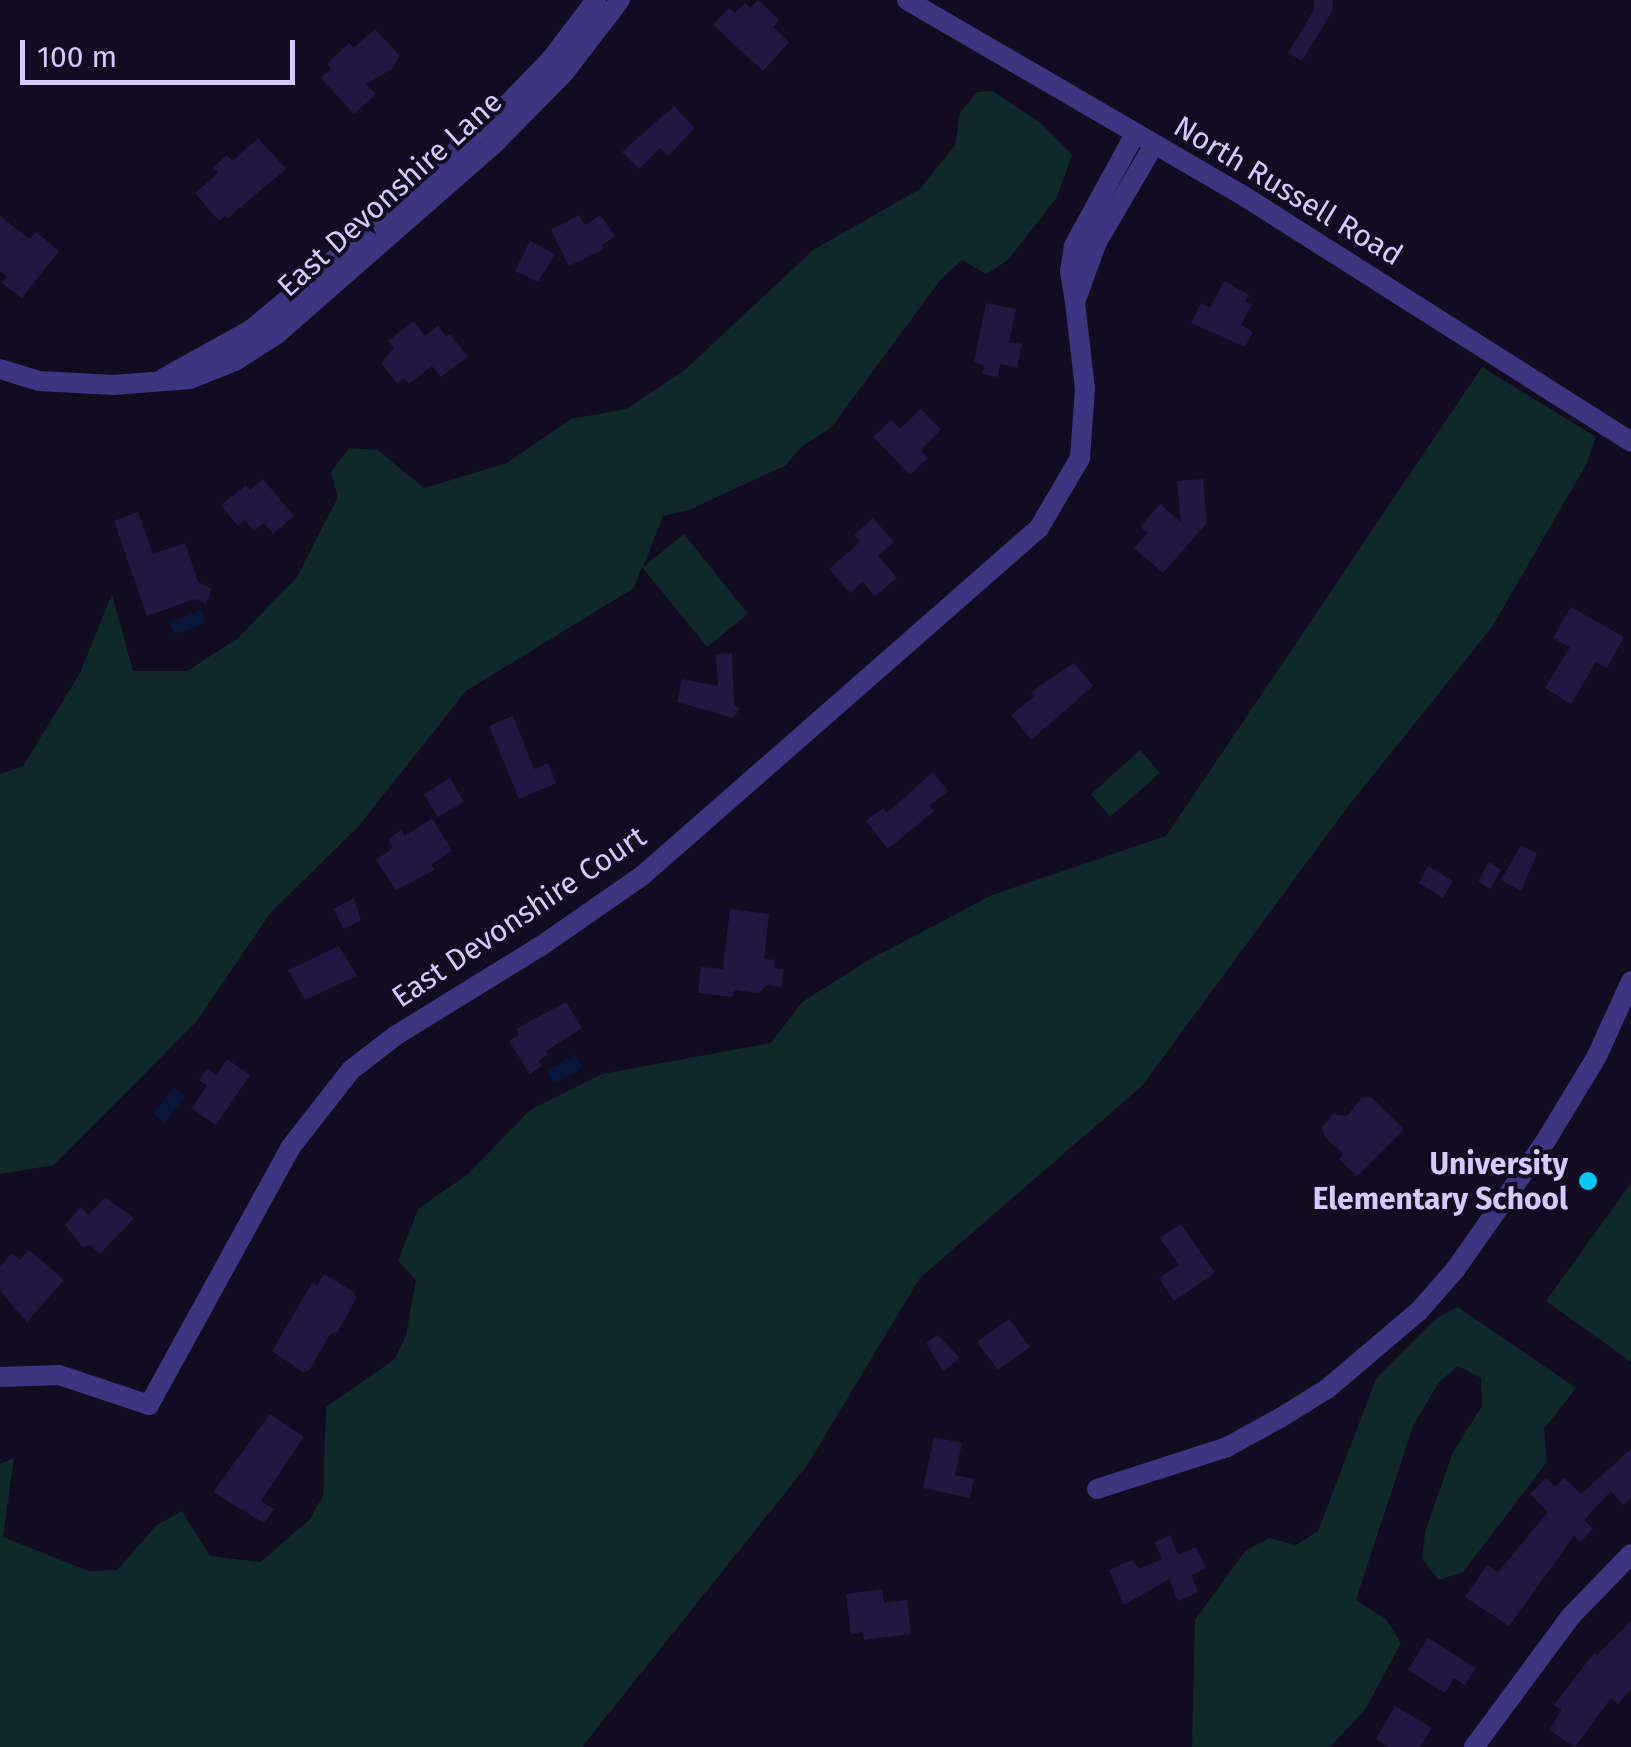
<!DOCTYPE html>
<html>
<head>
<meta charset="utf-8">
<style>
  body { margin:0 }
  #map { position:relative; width:1631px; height:1747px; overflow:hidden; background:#110c1f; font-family:"Fira Sans",sans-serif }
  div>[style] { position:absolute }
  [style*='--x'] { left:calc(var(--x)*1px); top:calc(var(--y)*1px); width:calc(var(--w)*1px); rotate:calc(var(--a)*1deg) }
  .green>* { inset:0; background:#0f2829 }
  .water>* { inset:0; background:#08163c }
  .building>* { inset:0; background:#231741 }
  .minor>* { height:20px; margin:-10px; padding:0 10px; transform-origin:10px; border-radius:10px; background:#3e3580 }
  .dots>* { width:28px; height:28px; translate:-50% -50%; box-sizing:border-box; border:5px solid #110c1f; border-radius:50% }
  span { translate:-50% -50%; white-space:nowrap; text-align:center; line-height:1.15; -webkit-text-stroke:8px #110c1f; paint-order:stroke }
  .street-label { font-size:30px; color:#d5caff }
  .poi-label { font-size:30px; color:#d5caff; font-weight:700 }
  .right { translate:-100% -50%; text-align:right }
  .scale { position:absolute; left:20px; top:40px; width:275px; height:45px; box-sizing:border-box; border:5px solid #d5caff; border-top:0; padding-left:12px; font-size:30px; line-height:35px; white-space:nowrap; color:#d5caff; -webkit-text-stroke:8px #110c1f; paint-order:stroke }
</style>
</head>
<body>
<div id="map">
  <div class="green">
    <div style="clip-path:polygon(993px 91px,1039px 122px,1072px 155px,1057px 197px,1008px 260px,986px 274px,962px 260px,941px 279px,831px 428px,802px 446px,786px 465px,689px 510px,663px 516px,643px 567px,684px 534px,748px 614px,707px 647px,642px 567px,634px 588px,466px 691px,358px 827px,271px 912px,197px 1021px,54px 1165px,0 1174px,0 774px,23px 766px,80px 673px,112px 594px,133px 671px,187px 671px,238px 638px,297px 577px,338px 497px,331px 472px,349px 448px,378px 450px,424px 488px,507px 463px,571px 419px,626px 409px,686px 369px,813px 250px,920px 189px,955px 145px,960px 113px,977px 92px)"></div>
    <div style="clip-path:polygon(1482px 367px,1596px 437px,1586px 465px,1492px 627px,1346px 809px,1142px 1086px,920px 1278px,806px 1467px,582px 1747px,0 1747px,0 1464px,14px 1458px,3px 1537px,88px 1571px,117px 1570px,157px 1525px,182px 1511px,210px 1556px,261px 1562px,310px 1519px,323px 1496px,326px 1407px,395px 1359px,406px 1335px,416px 1280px,398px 1261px,418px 1209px,468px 1174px,530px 1110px,602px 1074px,771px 1043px,802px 1002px,867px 961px,992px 895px,1166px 836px)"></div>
    <div style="clip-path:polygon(1140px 750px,1160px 773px,1110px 817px,1091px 794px)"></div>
    <div style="clip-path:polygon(1631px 1183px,1631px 1362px,1546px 1301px)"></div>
    <div style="clip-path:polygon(1458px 1307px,1576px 1388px,1544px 1429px,1547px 1462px,1463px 1572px,1439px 1580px,1422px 1559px,1425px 1532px,1453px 1452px,1482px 1406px,1481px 1378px,1458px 1366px,1439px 1382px,1413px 1426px,1356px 1600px,1386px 1619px,1401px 1643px,1365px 1710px,1330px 1747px,1192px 1747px,1195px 1620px,1245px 1551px,1269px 1538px,1296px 1545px,1318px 1531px,1376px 1379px,1438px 1317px)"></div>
  </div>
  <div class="water">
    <div style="clip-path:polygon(202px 610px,206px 623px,174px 634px,169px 622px)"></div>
    <div style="clip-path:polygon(575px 1054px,583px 1067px,554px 1083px,547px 1071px)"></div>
    <div style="clip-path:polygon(174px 1087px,185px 1096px,165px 1123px,153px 1114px)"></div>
  </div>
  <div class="building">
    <div style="clip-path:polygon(758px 0,779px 20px,773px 27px,789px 42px,763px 71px,713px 25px,729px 8px,735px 13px,745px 3px,750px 8px)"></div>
    <div style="clip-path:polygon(1314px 0,1333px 0,1333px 10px,1302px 61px,1288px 53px,1314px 10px)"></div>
    <div style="clip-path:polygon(375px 29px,400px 56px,392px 69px,366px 84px,376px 94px,354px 114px,321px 78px,331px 69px,327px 64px,349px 43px,354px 48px)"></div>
    <div style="clip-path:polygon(674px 106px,695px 128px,668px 156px,660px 148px,639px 169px,622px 152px)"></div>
    <div style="clip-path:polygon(258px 138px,286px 169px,228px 218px,226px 215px,219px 221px,195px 193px,218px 173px,213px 167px,227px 155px,233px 161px)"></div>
    <div style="clip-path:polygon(579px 215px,585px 225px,600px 215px,615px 236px,601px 246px,603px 249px,569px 266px,551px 230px)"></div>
    <div style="clip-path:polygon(0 216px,30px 239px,36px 232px,59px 251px,22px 298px,2px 283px,7px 277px,0 271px)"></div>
    <div style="clip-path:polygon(530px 241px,555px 254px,538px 282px,515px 271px)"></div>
    <div style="clip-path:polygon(1224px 281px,1249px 295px,1245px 302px,1252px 304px,1241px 325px,1253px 332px,1245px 347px,1191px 323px,1201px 303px,1210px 308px)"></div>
    <div style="clip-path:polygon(986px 303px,1016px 309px,1009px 342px,1022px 344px,1017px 367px,1000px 364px,998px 377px,982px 374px,984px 366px,974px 361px)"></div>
    <div style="clip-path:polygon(414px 321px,425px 336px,438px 326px,446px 336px,450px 334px,468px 357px,441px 377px,432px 366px,409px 384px,404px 378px,397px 383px,381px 363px,394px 348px,388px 341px)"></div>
    <div style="clip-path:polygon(921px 409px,941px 430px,921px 450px,928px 458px,910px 475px,873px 437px,891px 420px,900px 429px)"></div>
    <div style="clip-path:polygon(263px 479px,294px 516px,273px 534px,264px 523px,254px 531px,245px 520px,238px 526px,221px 505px,246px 485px,250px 490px)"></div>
    <div style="clip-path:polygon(1203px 479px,1207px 523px,1163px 573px,1134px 548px,1148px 533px,1140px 527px,1160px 504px,1181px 522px,1177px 481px)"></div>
    <div style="clip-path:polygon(138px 512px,153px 554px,185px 543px,198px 582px,212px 589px,206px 604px,195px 599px,147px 616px,114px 521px)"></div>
    <div style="clip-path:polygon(873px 518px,894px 542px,878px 556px,897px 578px,875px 596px,863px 582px,850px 593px,829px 569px,860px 542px,854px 535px)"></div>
    <div style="clip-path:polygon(1571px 607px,1624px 637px,1607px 668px,1596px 662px,1571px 704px,1545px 688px,1570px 647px,1553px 638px)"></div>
    <div style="clip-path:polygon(732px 653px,734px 705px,740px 709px,733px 718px,677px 702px,682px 679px,718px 686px,716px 654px)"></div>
    <div style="clip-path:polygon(1074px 663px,1093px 686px,1031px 740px,1011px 715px,1034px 697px,1031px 692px)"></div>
    <div style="clip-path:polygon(513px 716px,534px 769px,548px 763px,556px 783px,519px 799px,489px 726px)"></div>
    <div style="clip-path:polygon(933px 772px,948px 791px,929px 806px,934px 811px,888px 849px,866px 821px,883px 808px,887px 813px)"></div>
    <div style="clip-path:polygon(450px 778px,464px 802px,438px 817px,424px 794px)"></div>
    <div style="clip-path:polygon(432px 818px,452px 850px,431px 865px,435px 870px,396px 890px,376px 860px,393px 848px,388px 839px,401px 830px,405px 836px)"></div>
    <div style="clip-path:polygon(1521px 845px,1537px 854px,1521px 891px,1501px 880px)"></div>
    <div style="clip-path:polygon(1489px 862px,1501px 870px,1490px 889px,1478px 881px)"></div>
    <div style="clip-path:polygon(1428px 866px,1453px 881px,1443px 898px,1419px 883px)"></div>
    <div style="clip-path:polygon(354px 898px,361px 920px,344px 929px,333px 909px)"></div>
    <div style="clip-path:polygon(730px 909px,769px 914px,764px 959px,775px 960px,774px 968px,784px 969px,781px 987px,766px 985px,759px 993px,734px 990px,733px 997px,698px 993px,701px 967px,723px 969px)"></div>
    <div style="clip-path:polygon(339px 946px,357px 976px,305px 1000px,288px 970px)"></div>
    <div style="clip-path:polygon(566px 1002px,582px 1028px,546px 1051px,548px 1055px,538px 1061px,542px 1066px,530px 1074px,509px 1041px,519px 1035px,516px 1029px)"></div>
    <div style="clip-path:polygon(227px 1059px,250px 1075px,216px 1125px,191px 1108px,207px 1086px,199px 1080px,207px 1068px,216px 1075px)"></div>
    <div style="clip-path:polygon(1371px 1097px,1404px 1129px,1357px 1176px,1339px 1159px,1343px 1154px,1324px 1136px,1322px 1127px,1333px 1114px,1347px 1116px,1361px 1098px)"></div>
    <div style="clip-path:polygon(105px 1197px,134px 1218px,100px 1254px,90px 1245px,83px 1248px,65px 1225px,81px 1207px,89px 1215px)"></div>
    <div style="clip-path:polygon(1181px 1224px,1215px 1273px,1174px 1301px,1159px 1278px,1179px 1265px,1160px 1238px)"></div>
    <div style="clip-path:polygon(29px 1250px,64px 1280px,27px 1322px,0 1291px,0 1267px,12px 1253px,20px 1260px)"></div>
    <div style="clip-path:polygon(324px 1274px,354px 1292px,356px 1298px,338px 1332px,330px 1334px,309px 1371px,303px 1372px,272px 1351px,312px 1283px,317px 1286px)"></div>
    <div style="clip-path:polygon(1009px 1319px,1030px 1347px,998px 1370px,977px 1342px)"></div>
    <div style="clip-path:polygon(938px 1335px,960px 1358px,943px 1371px,926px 1343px)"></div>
    <div style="clip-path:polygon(270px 1414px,304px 1437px,261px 1501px,274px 1509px,264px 1523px,213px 1492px)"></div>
    <div style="clip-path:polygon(934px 1437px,962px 1443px,955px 1475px,974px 1479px,970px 1498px,923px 1488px)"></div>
    <div style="clip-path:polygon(1631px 1449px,1631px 1498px,1623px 1505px,1611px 1491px,1584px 1520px,1593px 1529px,1580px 1542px,1574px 1536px,1509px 1626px,1465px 1597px,1487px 1565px,1498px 1572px,1548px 1512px,1530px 1494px,1546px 1478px,1555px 1487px,1564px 1478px,1581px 1494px)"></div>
    <div style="clip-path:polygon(1170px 1535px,1178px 1555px,1196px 1547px,1206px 1568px,1191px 1575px,1198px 1592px,1178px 1601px,1169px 1579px,1124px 1605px,1109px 1570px,1132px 1560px,1139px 1569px,1162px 1559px,1155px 1542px)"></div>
    <div style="clip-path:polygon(882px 1589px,884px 1603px,907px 1600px,911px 1634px,864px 1640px,863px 1632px,851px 1634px,846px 1594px)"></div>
    <div style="clip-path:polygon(1631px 1621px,1631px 1689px,1618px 1704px,1611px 1698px,1575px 1747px,1549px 1730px,1562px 1710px,1554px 1705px,1594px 1653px,1597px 1655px)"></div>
    <div style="clip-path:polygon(1428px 1638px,1476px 1668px,1465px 1685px,1454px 1678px,1445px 1693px,1408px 1670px)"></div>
    <div style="clip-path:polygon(1395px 1706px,1432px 1728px,1420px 1747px,1389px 1747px,1376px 1739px)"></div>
  </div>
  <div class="minor">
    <div style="--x:907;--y:0;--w:384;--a:30.2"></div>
    <div style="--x:1239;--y:193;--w:464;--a:32.4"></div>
    <div style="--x:1135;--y:134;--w:128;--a:118.6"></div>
    <div style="--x:1074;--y:246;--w:25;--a:99"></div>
    <div style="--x:1070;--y:271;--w:31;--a:81"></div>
    <div style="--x:1075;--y:302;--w:64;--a:-69.9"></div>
    <div style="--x:1097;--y:242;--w:113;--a:-59.6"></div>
    <div style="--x:0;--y:369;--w:41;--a:17.1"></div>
    <div style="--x:39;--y:381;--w:75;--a:3.1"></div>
    <div style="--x:114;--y:385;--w:76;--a:-4.5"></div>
    <div style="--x:190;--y:379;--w:48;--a:-21.8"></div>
    <div style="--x:235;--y:361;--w:50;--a:-32.7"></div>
    <div style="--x:277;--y:334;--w:290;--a:-41.2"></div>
    <div style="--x:495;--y:143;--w:98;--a:-45.4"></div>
    <div style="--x:564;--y:73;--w:92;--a:-52.5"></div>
    <div style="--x:164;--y:378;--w:101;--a:-29.1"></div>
    <div style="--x:252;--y:329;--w:87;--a:-39.9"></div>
    <div style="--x:319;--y:273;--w:239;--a:-41.6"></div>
    <div style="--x:498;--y:114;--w:78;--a:-46"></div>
    <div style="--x:552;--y:58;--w:73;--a:-52.8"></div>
    <div style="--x:0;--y:1377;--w:59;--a:-1.9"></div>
    <div style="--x:59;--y:1375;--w:95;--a:18.4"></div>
    <div style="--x:149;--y:1405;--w:293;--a:-61.2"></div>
    <div style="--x:290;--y:1148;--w:99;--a:-52"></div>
    <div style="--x:351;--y:1070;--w:56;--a:-37.7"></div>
    <div style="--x:395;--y:1036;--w:172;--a:-31.7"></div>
    <div style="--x:541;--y:946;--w:124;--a:-34.8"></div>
    <div style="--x:643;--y:875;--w:527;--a:-41.23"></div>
    <div style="--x:1039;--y:528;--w:81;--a:-59.6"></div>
    <div style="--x:1080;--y:458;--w:69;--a:-85.9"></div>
    <div style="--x:1085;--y:389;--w:88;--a:-96.6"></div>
    <div style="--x:1097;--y:1489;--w:137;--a:-17.9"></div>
    <div style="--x:1227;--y:1447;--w:60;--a:-28.7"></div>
    <div style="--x:1280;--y:1418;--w:55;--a:-31.7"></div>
    <div style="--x:1327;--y:1389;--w:121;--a:-40.3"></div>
    <div style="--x:1419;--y:1311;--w:55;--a:-48.7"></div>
    <div style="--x:1455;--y:1270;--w:156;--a:-54.9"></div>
    <div style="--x:1545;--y:1142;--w:100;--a:-58.8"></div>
    <div style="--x:1597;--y:1056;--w:82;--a:-65.6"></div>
    <div style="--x:1474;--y:1747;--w:163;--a:-53.5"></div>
    <div style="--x:1571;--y:1616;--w:86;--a:-45.9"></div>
  </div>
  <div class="dots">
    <div style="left:1588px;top:1181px;background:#00c8f5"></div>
  </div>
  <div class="street-label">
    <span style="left:1288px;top:191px;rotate:31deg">North Russell Road</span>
    <span style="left:390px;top:194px;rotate:-42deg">East Devonshire Lane</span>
    <span style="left:519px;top:917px;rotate:-34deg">East Devonshire Court</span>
  </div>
  <div class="poi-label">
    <span class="right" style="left:1568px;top:1181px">University<br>Elementary School</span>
  </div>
  <div class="scale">100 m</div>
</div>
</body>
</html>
